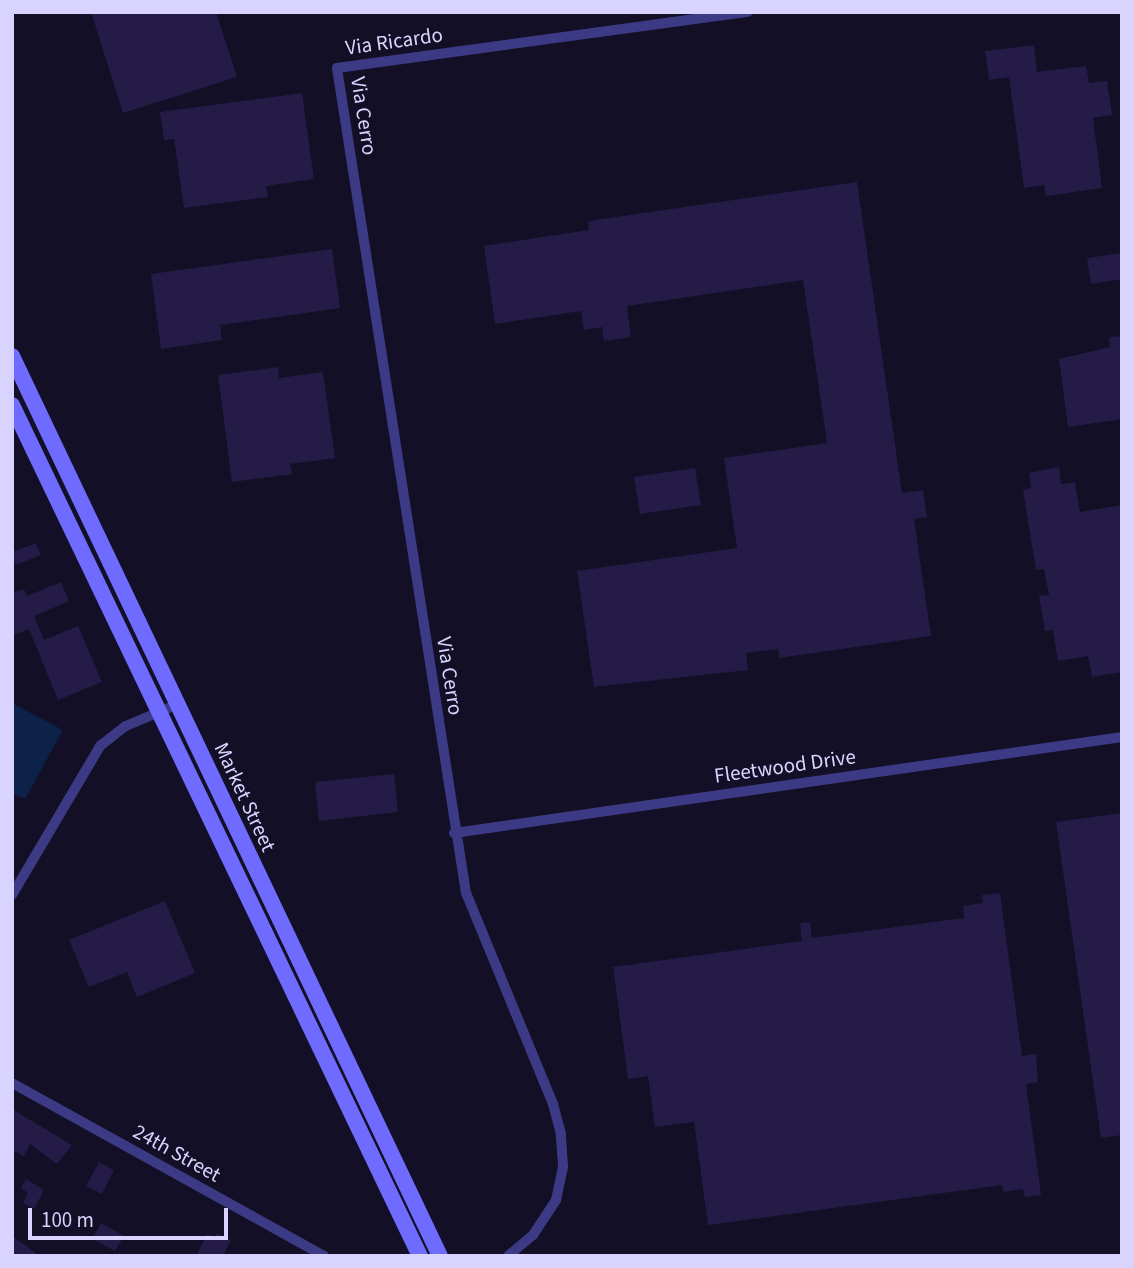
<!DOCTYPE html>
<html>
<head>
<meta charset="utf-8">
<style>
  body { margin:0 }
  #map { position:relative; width:1134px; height:1268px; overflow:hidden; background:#130f26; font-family:"Source Sans 3",sans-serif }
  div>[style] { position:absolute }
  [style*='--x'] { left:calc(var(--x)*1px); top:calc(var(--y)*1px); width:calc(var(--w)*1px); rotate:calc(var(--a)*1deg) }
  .water>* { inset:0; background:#0c2248 }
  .building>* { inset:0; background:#241b47 }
  .street>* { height:10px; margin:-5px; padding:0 5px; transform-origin:5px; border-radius:5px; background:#3d3a85 }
  .secondary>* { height:16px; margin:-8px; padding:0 8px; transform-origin:8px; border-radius:8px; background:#6f6bff }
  span { translate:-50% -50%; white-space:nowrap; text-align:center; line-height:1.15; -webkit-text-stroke:5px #130f26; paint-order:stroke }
  .street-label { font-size:21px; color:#d9d4ff }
  .frame { position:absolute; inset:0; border:14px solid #d9d4ff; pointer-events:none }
  .scale { position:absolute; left:28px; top:1208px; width:200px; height:32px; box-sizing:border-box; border:4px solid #d9d4ff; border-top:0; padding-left:9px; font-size:21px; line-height:24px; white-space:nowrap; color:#d9d4ff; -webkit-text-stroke:5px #130f26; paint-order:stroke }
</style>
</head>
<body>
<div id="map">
  <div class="water">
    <div style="clip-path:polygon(12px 703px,63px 730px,25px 799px,12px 793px)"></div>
  </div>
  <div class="building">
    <div style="clip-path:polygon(91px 12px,216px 12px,237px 77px,123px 113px)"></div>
    <div style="clip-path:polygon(1034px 45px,1037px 72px,1086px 66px,1089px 83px,1107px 81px,1112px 115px,1093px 118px,1102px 188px,1046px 196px,1044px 185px,1024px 188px,1009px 77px,989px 80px,985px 51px)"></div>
    <div style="clip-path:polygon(302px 93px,314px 179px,266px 186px,268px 197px,184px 208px,174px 139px,164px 140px,160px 112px)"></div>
    <div style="clip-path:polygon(857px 182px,902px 493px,923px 490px,927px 517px,914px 519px,931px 636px,779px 658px,778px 649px,746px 653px,748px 670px,594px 687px,577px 571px,737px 548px,724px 458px,827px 443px,803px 280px,627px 306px,631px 337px,604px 341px,602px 327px,584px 330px,581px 311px,495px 324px,484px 246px,589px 230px,588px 221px)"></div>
    <div style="clip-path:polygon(332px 249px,340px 308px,220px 325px,222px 340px,161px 349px,151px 274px)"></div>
    <div style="clip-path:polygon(1122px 253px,1122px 279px,1091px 284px,1087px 258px)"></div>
    <div style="clip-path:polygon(1122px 336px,1122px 419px,1068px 427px,1059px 359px,1110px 347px,1109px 337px)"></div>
    <div style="clip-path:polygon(278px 367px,279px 378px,323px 372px,335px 458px,290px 464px,292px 474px,232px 482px,218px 375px)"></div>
    <div style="clip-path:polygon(1059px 467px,1061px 484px,1075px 482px,1080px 512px,1122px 505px,1122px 672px,1092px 677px,1088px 656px,1058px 661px,1053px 630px,1045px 631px,1039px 596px,1049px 595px,1044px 569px,1036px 570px,1023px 490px,1031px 488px,1029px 473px)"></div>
    <div style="clip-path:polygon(695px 468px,701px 505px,640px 514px,634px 477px)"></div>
    <div style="clip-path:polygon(36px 543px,41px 555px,16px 565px,12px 552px)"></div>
    <div style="clip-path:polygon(61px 582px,69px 601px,34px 616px,44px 640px,78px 626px,102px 682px,58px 700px,29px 629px,12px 636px,12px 593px,24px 589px,27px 596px)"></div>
    <div style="clip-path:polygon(394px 774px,398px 812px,319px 821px,315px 782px)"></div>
    <div style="clip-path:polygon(1122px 813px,1122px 1135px,1101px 1138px,1056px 822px)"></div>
    <div style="clip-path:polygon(1000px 893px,1022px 1056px,1036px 1054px,1038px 1082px,1026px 1084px,1041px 1195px,1025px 1197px,1023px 1189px,1003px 1192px,1002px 1185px,708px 1225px,694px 1122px,655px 1127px,648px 1076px,628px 1079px,613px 967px,802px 941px,800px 923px,810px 922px,812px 938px,964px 918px,963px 906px,983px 903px,982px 895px)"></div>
    <div style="clip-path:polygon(165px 901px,195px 973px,137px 997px,127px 972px,89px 987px,69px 940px)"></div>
    <div style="clip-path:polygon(12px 1109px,72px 1145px,57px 1164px,30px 1144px,24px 1156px,12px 1150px)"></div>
    <div style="clip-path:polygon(99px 1162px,114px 1170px,102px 1194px,86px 1186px)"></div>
    <div style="clip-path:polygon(26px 1179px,44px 1190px,34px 1209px,23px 1203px,28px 1193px,21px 1188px)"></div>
    <div style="clip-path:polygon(101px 1223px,124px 1236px,115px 1251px,92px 1239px)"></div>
    <div style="clip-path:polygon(217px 1233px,231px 1240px,223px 1256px,196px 1256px,207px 1234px,215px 1238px)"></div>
    <div style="clip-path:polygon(12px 1236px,40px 1256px,12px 1256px)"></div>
  </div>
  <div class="street">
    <div style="--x:454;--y:833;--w:675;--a:-8.18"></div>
    <div style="--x:12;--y:895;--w:173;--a:-59.4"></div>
    <div style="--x:100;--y:746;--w:33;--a:-38"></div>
    <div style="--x:126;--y:726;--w:56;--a:-22.9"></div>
    <div style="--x:12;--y:1083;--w:357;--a:29"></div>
    <div style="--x:508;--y:1256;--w:33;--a:-40"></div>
    <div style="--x:533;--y:1235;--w:42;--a:-56.7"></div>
    <div style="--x:556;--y:1200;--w:35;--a:-78"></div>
    <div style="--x:563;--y:1166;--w:32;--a:-94"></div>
    <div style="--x:561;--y:1134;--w:31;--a:-105"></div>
    <div style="--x:553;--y:1104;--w:228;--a:-112.4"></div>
    <div style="--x:466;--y:893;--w:835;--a:-98.89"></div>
    <div style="--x:337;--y:68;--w:415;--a:-7.8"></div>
  </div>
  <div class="secondary">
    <div style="--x:12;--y:356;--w:997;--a:64.57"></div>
    <div style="--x:12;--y:405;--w:944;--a:64.39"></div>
  </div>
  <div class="street-label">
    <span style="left:394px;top:41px;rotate:-8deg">Via Ricardo</span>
    <span style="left:364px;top:116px;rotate:81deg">Via Cerro</span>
    <span style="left:450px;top:676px;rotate:81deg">Via Cerro</span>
    <span style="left:785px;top:766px;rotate:-8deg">Fleetwood Drive</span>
    <span style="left:245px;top:797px;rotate:65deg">Market Street</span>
    <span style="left:177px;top:1153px;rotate:29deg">24th Street</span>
  </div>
  <div class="frame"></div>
  <div class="scale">100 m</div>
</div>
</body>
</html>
